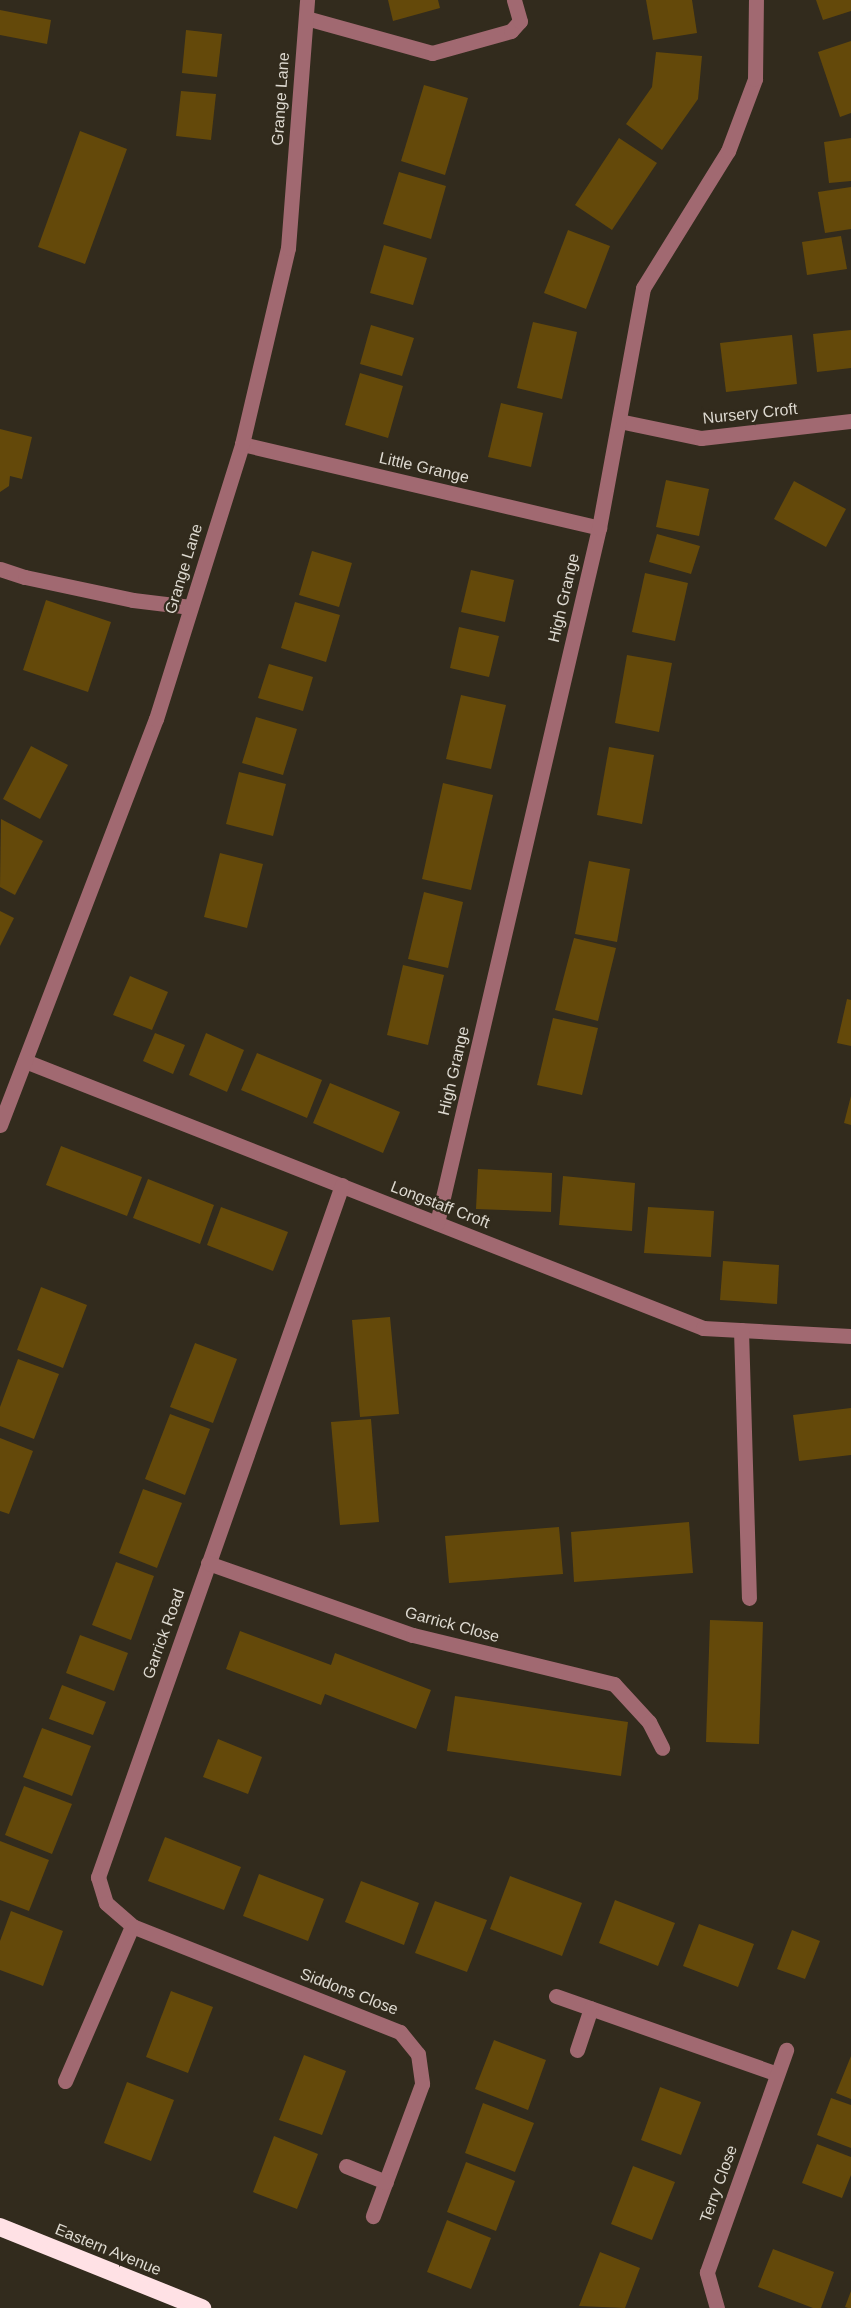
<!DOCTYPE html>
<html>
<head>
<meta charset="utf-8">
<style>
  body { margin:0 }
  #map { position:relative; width:851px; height:2308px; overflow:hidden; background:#322b1d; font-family:Helvetica,sans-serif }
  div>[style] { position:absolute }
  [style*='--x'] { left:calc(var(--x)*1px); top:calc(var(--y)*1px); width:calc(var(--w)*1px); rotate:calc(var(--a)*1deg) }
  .building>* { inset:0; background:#64490a }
  .minor>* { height:15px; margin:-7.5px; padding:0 7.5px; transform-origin:7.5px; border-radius:7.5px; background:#a16971 }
  .highway>* { height:18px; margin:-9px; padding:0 9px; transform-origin:9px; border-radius:9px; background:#ffe1e5 }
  span { translate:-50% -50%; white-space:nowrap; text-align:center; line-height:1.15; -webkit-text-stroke:4.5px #322b1d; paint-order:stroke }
  .street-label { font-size:16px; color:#ddd9d0 }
</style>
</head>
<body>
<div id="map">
  <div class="building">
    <div style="clip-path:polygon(388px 0,438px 0,440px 8px,393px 21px)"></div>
    <div style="clip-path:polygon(646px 0,692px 0,697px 33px,653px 40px)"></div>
    <div style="clip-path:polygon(816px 0,851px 0,851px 11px,823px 20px)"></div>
    <div style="clip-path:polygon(0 10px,51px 20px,47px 44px,0 35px)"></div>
    <div style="clip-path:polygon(186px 30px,222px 34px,217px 77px,182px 73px)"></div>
    <div style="clip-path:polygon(851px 41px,851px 113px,840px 117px,818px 52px)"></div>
    <div style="clip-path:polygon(656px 52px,702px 56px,698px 99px,662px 150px,626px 124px,652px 87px)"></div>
    <div style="clip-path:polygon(424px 85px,468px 98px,445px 175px,401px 161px)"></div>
    <div style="clip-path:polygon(181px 91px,216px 94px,211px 140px,176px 136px)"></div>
    <div style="clip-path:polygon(80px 131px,127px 149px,85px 264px,38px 247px)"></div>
    <div style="clip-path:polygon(619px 138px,657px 163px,612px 230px,575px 205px)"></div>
    <div style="clip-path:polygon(851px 138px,851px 181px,829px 183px,824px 142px)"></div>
    <div style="clip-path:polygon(399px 172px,446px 186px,431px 239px,383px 224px)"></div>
    <div style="clip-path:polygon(851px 187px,851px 229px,825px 233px,818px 192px)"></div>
    <div style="clip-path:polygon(568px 230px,610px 246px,586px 309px,544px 293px)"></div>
    <div style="clip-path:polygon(841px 236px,847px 269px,807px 275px,802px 242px)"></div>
    <div style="clip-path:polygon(384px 245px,427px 258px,413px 305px,370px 293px)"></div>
    <div style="clip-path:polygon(533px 322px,577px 332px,562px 399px,517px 388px)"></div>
    <div style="clip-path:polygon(371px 325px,414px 338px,402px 376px,360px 364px)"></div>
    <div style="clip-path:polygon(851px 330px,851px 368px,817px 372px,813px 334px)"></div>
    <div style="clip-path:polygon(792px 335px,797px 384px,726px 392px,720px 343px)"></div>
    <div style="clip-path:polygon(360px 373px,403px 386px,388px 438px,345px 425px)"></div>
    <div style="clip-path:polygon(501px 403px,543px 413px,531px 467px,488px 457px)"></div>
    <div style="clip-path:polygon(0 429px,32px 437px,22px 479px,10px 476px,9px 486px,0 492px)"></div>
    <div style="clip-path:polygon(666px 480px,709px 489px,699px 536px,656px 527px)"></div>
    <div style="clip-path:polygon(794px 481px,846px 509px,826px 547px,774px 519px)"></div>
    <div style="clip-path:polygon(657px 534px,700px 546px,691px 574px,649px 562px)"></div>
    <div style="clip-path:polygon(312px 551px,352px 563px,339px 607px,299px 595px)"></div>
    <div style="clip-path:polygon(471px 570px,514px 580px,505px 622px,461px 612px)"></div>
    <div style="clip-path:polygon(645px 573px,688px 583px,675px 641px,632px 632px)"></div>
    <div style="clip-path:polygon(46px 600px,111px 622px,88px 692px,23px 670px)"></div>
    <div style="clip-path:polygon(295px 602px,340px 615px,326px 662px,281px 648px)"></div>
    <div style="clip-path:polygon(459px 627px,499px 636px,489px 677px,450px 668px)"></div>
    <div style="clip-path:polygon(627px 655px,672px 663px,659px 732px,615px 723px)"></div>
    <div style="clip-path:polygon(269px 664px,313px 677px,303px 711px,258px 698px)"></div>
    <div style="clip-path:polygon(461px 695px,506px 705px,491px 769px,446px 759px)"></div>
    <div style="clip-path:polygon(256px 717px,297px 729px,283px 775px,242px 763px)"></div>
    <div style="clip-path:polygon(31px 746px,68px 765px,40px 819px,3px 799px)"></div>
    <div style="clip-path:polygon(609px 747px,654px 755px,642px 824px,597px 815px)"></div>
    <div style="clip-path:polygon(239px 772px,286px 784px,273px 836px,226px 824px)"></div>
    <div style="clip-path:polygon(443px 783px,493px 795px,471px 890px,422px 879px)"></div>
    <div style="clip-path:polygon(1px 819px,43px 841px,15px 895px,0 887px)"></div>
    <div style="clip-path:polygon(220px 853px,263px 864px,247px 928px,204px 917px)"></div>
    <div style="clip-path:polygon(589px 861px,630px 869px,617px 942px,575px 934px)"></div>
    <div style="clip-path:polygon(424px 892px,463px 902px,448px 968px,408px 959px)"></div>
    <div style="clip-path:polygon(0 911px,14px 918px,0 946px)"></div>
    <div style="clip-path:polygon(574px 938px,616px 948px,598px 1021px,555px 1010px)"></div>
    <div style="clip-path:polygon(403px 965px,444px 975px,428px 1045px,387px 1035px)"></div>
    <div style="clip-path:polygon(130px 976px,168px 992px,152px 1030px,113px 1015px)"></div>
    <div style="clip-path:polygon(847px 999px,851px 1000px,851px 1046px,837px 1043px)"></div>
    <div style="clip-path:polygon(553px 1018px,598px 1028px,582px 1095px,537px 1085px)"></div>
    <div style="clip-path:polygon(155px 1033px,185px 1045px,173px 1074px,143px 1061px)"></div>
    <div style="clip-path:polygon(206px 1033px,244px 1050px,227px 1092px,189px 1075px)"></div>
    <div style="clip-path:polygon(257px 1053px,322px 1080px,307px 1118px,241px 1090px)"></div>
    <div style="clip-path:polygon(330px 1083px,400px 1112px,383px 1153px,313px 1123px)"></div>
    <div style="clip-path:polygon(851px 1096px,851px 1125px,844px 1123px)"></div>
    <div style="clip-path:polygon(61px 1146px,142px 1177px,127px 1216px,46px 1185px)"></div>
    <div style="clip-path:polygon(478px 1169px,552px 1173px,551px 1212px,476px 1209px)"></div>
    <div style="clip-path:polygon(563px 1176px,635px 1183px,632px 1231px,559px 1225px)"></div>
    <div style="clip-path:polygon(148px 1179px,214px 1205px,200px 1244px,133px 1218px)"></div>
    <div style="clip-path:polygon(221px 1207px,288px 1232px,273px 1271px,207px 1245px)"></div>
    <div style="clip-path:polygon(648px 1207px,714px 1211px,711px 1257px,644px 1253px)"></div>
    <div style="clip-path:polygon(723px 1261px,779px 1265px,777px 1304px,720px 1300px)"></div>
    <div style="clip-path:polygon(41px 1287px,87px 1305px,63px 1368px,17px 1350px)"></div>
    <div style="clip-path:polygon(390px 1317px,399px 1414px,360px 1417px,352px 1320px)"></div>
    <div style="clip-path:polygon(195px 1343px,237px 1359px,213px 1423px,170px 1407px)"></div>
    <div style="clip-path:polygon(18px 1359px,59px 1374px,34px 1439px,0 1426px,0 1407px)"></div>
    <div style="clip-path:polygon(851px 1408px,851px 1455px,799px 1461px,793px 1415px)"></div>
    <div style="clip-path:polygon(170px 1414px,210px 1429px,185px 1495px,145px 1479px)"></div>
    <div style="clip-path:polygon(371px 1419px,379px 1522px,340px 1525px,331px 1422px)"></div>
    <div style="clip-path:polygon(0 1438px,33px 1451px,9px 1514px,0 1511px)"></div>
    <div style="clip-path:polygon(143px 1489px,182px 1503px,157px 1568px,119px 1553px)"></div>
    <div style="clip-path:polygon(689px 1522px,693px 1573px,574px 1582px,571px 1532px)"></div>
    <div style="clip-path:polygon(559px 1527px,563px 1574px,449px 1583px,445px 1536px)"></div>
    <div style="clip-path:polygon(116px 1562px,154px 1576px,131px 1640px,92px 1625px)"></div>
    <div style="clip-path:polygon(710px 1620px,763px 1622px,759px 1744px,706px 1742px)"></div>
    <div style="clip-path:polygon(240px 1631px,331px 1665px,335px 1653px,431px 1690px,416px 1729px,325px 1694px,321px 1705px,226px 1669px)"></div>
    <div style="clip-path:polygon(80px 1635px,128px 1653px,114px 1691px,66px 1673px)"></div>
    <div style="clip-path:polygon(62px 1685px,106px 1702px,93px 1735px,49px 1719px)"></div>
    <div style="clip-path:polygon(455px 1696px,628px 1722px,621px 1776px,447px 1751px)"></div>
    <div style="clip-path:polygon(42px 1728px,91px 1746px,72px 1796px,23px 1777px)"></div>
    <div style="clip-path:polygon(218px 1739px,262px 1757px,248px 1794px,203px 1777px)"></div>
    <div style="clip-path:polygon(24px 1786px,72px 1804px,52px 1854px,5px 1835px)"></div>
    <div style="clip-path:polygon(165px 1837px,241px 1867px,224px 1910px,148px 1881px)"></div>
    <div style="clip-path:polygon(0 1841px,49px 1860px,29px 1911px,0 1900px)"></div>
    <div style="clip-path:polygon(259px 1874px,324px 1899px,308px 1941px,243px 1916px)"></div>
    <div style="clip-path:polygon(510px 1876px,582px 1903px,562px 1956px,490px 1929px)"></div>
    <div style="clip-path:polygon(361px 1881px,419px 1903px,404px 1945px,345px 1922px)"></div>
    <div style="clip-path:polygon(615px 1900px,675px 1923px,658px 1966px,599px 1943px)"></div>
    <div style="clip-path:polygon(435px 1901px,487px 1920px,467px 1972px,415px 1953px)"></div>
    <div style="clip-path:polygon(11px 1911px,63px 1931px,43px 1986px,0 1970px,0 1941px)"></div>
    <div style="clip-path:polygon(699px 1924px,754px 1944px,738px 1987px,683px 1966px)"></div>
    <div style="clip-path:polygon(792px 1930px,820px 1941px,805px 1979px,777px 1969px)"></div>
    <div style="clip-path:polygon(171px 1991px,213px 2007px,188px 2073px,146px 2057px)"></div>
    <div style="clip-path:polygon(494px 2040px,546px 2060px,528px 2110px,475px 2089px)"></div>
    <div style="clip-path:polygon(304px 2055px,346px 2071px,322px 2135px,279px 2120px)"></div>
    <div style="clip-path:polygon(851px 2056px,851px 2099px,836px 2093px)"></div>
    <div style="clip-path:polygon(127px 2082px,174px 2100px,151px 2161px,104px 2143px)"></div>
    <div style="clip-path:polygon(660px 2087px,701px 2102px,681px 2155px,641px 2140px)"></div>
    <div style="clip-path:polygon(831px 2098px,851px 2105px,851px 2148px,817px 2135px)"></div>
    <div style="clip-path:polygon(483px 2103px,534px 2123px,515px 2172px,465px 2153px)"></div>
    <div style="clip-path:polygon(274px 2136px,318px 2154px,297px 2209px,253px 2192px)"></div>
    <div style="clip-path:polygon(817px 2144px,851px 2157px,851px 2175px,842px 2198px,802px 2183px)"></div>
    <div style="clip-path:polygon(466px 2162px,515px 2181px,496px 2231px,447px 2212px)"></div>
    <div style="clip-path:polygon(633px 2166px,675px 2182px,652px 2240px,611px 2224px)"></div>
    <div style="clip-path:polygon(447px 2220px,491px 2238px,471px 2289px,427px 2272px)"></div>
    <div style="clip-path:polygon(773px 2249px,834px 2272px,821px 2308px,813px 2308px,758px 2287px)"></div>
    <div style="clip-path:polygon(600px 2252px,640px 2268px,625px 2308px,579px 2306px)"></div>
    <div style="clip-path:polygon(851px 2291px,851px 2308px,848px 2308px,845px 2307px)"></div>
  </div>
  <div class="minor">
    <div style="--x:306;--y:18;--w:131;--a:15.5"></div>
    <div style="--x:432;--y:53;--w:82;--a:-15.6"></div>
    <div style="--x:511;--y:31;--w:13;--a:-48"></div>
    <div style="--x:520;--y:21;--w:22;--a:-106"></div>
    <div style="--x:619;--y:421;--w:84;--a:11.7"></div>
    <div style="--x:701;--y:438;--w:151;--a:-6.5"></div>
    <div style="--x:242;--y:444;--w:367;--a:13.2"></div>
    <div style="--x:0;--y:569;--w:26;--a:18"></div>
    <div style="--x:25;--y:577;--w:110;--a:12"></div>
    <div style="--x:133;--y:600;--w:58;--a:6.9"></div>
    <div style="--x:25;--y:1061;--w:729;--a:21.49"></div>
    <div style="--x:703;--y:1328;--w:148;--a:3.1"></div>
    <div style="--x:0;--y:1125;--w:435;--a:-69"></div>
    <div style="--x:156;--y:719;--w:288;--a:-72.6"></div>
    <div style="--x:242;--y:444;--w:201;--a:-76.8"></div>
    <div style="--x:288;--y:248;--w:249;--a:-85.6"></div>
    <div style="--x:342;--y:1185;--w:734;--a:109.42"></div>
    <div style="--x:98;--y:1877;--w:27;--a:73"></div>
    <div style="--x:106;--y:1903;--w:35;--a:41"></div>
    <div style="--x:132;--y:1926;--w:288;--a:21.6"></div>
    <div style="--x:400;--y:2032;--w:28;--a:51"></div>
    <div style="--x:418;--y:2054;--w:30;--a:82"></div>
    <div style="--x:422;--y:2084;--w:141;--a:110.4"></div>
    <div style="--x:437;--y:1223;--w:714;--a:-76.88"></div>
    <div style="--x:599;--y:528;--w:244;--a:-79.6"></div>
    <div style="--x:643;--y:288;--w:161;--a:-58.2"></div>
    <div style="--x:728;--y:151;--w:77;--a:-69.4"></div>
    <div style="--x:755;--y:79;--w:79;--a:-89.3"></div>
    <div style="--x:741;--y:1330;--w:268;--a:88.3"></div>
    <div style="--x:208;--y:1563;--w:217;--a:19.4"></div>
    <div style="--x:413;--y:1635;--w:207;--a:13.7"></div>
    <div style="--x:614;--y:1684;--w:52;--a:47.4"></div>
    <div style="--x:649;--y:1722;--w:29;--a:63"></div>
    <div style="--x:556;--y:1996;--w:234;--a:19.4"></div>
    <div style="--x:577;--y:2050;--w:44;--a:-71.6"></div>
    <div style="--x:65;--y:2081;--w:169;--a:-66.6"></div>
    <div style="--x:346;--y:2166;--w:43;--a:21.8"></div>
    <div style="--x:717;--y:2308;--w:37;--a:-106"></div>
    <div style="--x:707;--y:2272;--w:236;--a:-70.4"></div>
  </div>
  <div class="highway">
    <div style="--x:0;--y:2227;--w:218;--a:21.9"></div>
  </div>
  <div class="street-label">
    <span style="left:281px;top:99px;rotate:-86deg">Grange Lane</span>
    <span style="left:750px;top:414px;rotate:-6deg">Nursery Croft</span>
    <span style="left:424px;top:468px;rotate:13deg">Little Grange</span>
    <span style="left:184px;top:569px;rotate:-73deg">Grange Lane</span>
    <span style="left:564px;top:598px;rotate:-77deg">High Grange</span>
    <span style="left:454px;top:1071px;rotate:-77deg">High Grange</span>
    <span style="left:440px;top:1205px;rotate:21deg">Longstaff Croft</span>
    <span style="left:452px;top:1625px;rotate:15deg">Garrick Close</span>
    <span style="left:164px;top:1634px;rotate:-70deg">Garrick Road</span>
    <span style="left:349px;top:1992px;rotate:21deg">Siddons Close</span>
    <span style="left:719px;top:2184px;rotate:-70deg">Terry Close</span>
    <span style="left:108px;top:2250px;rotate:22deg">Eastern Avenue</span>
  </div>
</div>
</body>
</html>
